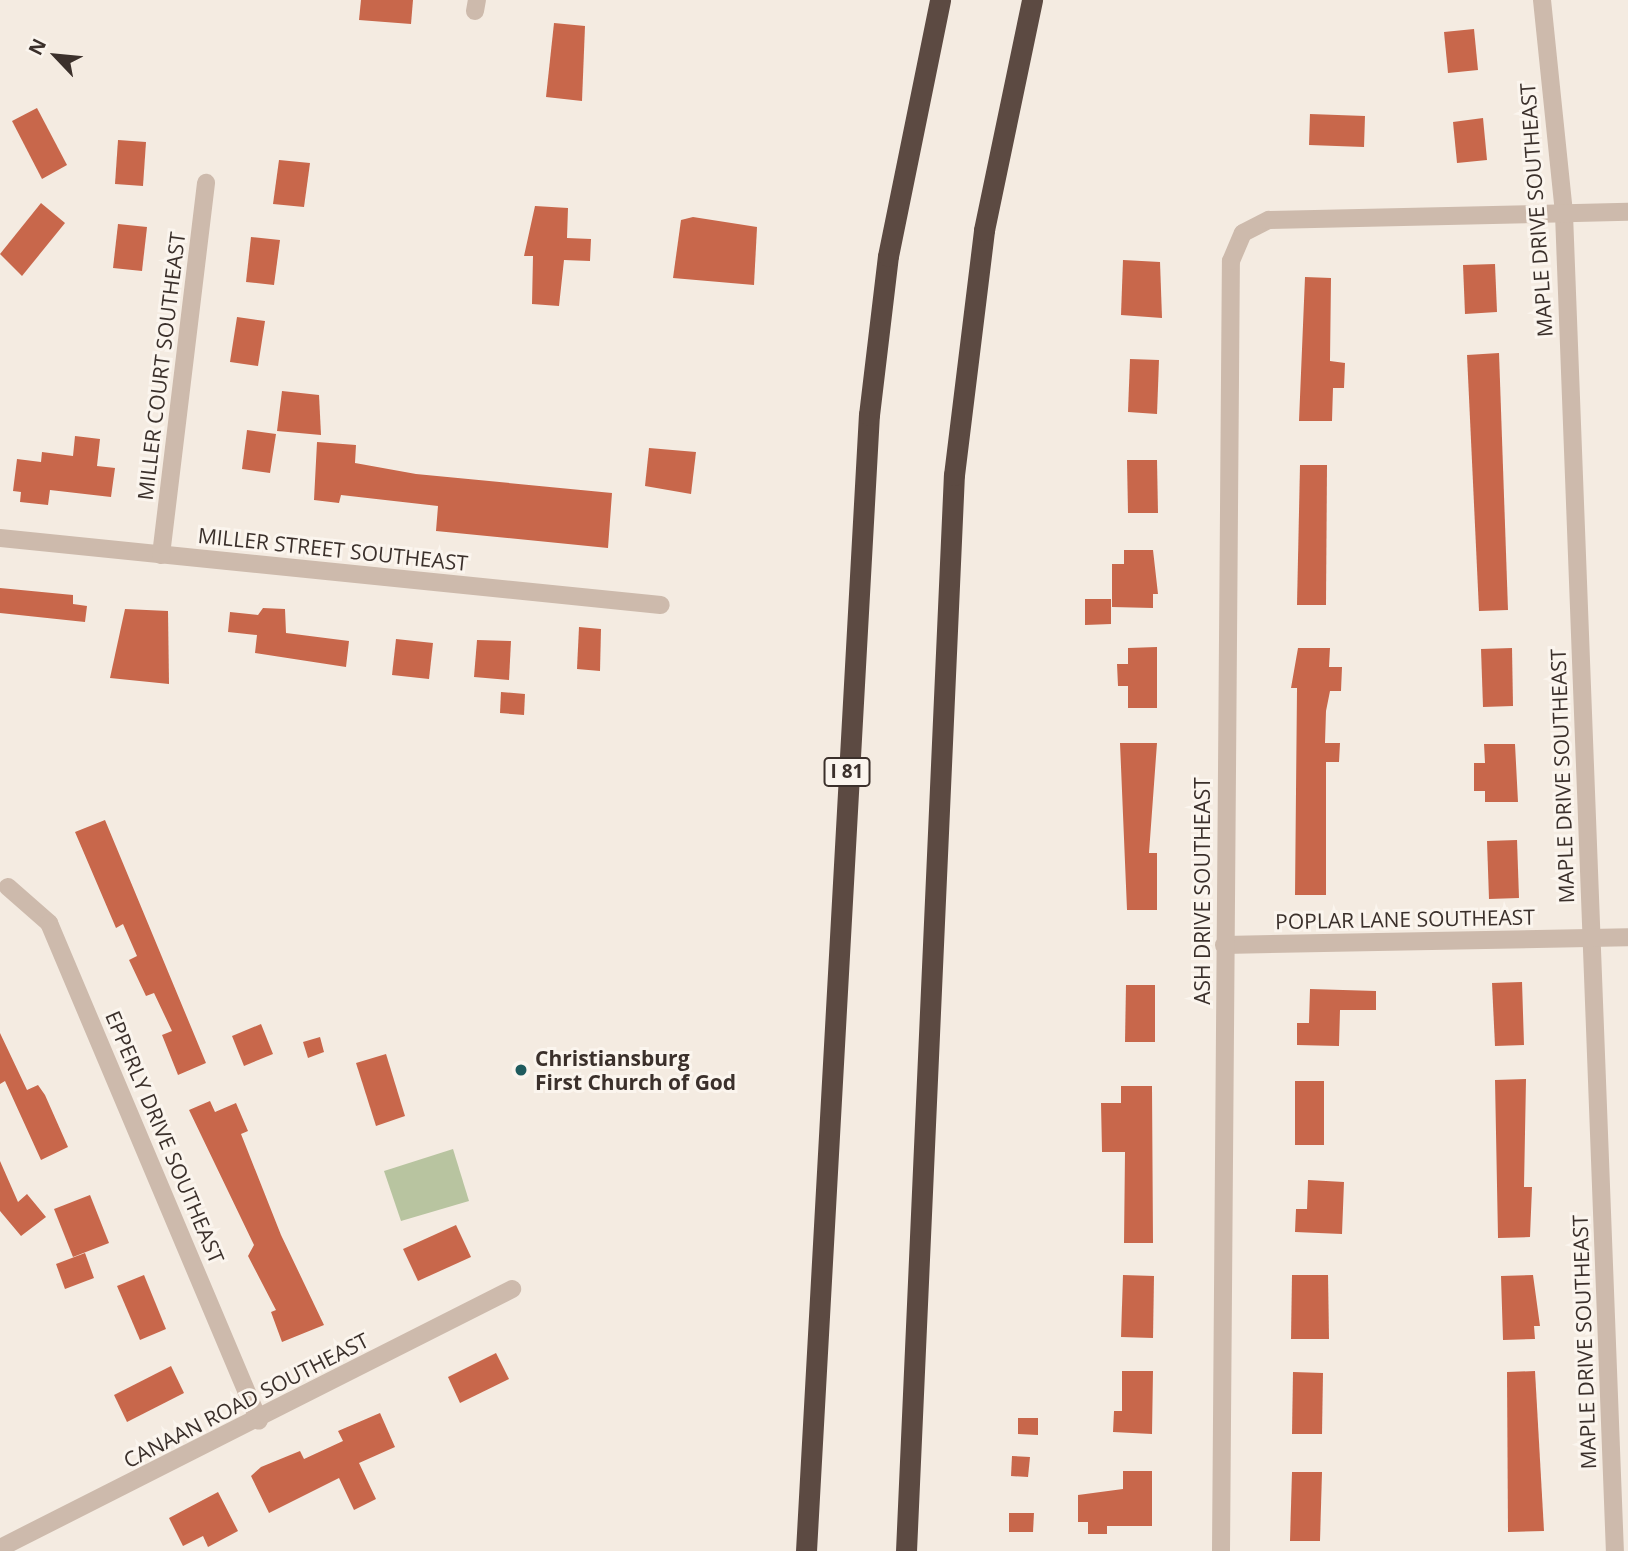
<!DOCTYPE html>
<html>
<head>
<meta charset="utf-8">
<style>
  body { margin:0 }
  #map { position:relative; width:1628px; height:1551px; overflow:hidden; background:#f4ebe1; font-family:"Open Sans",sans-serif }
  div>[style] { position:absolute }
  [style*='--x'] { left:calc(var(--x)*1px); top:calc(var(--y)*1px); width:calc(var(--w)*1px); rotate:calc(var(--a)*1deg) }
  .green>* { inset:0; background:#b8c4a0 }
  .building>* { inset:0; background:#c8674b }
  .minor>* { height:18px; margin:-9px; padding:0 9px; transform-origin:9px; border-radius:9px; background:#cdbaac }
  .highway>* { height:21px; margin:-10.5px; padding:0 10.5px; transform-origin:10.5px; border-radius:10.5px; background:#5c4a42 }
  .dots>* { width:19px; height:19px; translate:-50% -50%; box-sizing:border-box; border:4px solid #fbf5ee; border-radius:50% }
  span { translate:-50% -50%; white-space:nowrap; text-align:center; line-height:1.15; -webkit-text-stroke:6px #fbf5ee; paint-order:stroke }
  .shield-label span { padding:2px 5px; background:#fbf5ee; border:2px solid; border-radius:5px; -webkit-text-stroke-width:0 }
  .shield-label { font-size:19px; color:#3b302b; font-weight:700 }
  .street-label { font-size:21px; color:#3b302b }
  .poi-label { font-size:21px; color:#3b302b; font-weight:700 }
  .left { translate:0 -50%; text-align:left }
  .north { position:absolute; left:21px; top:21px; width:70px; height:70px; -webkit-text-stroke:5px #fbf5ee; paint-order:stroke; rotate:296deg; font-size:19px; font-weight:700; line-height:28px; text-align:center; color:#3b302b }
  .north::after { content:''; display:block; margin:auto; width:24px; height:32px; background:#3b302b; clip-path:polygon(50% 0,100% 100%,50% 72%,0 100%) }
</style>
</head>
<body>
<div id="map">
  <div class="green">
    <div style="clip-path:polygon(453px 1149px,469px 1201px,401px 1221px,384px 1171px)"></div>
  </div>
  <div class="building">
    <div style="clip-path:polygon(361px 0,413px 0,411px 24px,359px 20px)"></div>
    <div style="clip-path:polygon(554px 23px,585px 26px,582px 101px,546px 97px)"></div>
    <div style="clip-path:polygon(1474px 29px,1478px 70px,1448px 73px,1444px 32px)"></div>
    <div style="clip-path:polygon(37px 108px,67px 165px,42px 179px,12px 121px)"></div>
    <div style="clip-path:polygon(1310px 114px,1365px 116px,1364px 147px,1309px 145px)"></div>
    <div style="clip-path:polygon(1483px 118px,1487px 160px,1457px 163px,1453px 122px)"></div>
    <div style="clip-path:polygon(118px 140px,146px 142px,143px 186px,115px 184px)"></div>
    <div style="clip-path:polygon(279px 160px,310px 163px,304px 207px,273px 204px)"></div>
    <div style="clip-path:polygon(41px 203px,65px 223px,22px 276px,0 254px)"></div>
    <div style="clip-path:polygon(535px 206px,568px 208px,567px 238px,591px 239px,590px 261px,564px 260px,559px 306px,532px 304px,533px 256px,524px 256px)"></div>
    <div style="clip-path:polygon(693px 217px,757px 227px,754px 285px,673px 278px,681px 220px)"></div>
    <div style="clip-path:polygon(118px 224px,147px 227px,142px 271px,113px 268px)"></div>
    <div style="clip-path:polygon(251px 237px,280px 240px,274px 285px,246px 282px)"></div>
    <div style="clip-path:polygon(1123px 260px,1160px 262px,1162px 318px,1121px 315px)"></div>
    <div style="clip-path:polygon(1495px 264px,1497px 312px,1465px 314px,1463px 265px)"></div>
    <div style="clip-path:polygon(1305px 277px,1331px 278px,1330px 361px,1345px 363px,1344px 388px,1333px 388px,1332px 421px,1299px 421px)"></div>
    <div style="clip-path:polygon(237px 317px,265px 321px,258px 366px,230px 362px)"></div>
    <div style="clip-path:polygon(1499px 353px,1508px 610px,1479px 611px,1467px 355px)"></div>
    <div style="clip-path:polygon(1130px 359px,1159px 360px,1157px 414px,1128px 412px)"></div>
    <div style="clip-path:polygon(282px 391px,319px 395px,321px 435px,277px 431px)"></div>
    <div style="clip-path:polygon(247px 430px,276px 434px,270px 473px,242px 469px)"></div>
    <div style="clip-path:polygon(75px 436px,100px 439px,97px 466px,115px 468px,111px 497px,50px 490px,48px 505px,20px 502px,21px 492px,13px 491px,17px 459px,41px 462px,42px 452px,73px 456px)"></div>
    <div style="clip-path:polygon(317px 442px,356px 445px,355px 463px,416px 474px,612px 493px,608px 548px,436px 531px,438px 506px,341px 495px,339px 503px,314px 500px)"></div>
    <div style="clip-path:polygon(649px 448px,696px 452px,691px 494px,645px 486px)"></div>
    <div style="clip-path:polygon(1127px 460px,1157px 460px,1158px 513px,1128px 513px)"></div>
    <div style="clip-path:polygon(1300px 465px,1327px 465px,1326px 605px,1297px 605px)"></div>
    <div style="clip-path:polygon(1124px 550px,1153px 550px,1158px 594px,1153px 594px,1153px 608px,1112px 607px,1112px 564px,1124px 564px)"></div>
    <div style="clip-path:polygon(0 588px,73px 595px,73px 604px,87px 606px,85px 622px,0 613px)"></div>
    <div style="clip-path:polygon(1085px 599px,1111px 599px,1111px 624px,1085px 625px)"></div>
    <div style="clip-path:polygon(263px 608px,285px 609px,286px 633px,349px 641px,346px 667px,255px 653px,257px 635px,228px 632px,230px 612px,258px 615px)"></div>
    <div style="clip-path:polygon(125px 609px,168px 611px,169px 684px,110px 678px)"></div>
    <div style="clip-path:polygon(579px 627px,601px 629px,600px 671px,577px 669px)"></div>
    <div style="clip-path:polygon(396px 639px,433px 643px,429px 679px,392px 675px)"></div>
    <div style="clip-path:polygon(477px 640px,511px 641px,509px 680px,474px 677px)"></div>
    <div style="clip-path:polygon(1157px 647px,1157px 708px,1128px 708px,1128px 686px,1118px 686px,1117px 664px,1128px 664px,1128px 648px)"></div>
    <div style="clip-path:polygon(1298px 648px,1330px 648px,1329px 667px,1342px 667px,1341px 691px,1330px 691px,1326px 711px,1325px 743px,1340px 743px,1339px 762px,1326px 762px,1326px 895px,1295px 895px,1297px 688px,1291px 688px)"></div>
    <div style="clip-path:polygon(1512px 648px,1513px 706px,1483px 707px,1481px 649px)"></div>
    <div style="clip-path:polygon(501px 692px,525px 694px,524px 715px,500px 713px)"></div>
    <div style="clip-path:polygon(1120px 743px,1157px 743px,1149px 853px,1157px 853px,1157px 910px,1127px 910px)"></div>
    <div style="clip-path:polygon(1484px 744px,1515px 744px,1518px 802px,1485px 802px,1485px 791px,1474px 791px,1474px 763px,1485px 763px)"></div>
    <div style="clip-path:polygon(105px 820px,206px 1063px,178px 1075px,162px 1035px,172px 1031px,154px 993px,146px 996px,129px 960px,137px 956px,123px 924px,116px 928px,75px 832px)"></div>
    <div style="clip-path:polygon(1517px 840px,1519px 898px,1489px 899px,1487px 841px)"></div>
    <div style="clip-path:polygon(1522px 982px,1524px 1045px,1495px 1046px,1492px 983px)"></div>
    <div style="clip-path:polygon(1126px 985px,1155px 985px,1155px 1042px,1125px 1042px)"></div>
    <div style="clip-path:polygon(1310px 989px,1376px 991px,1376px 1010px,1340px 1010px,1339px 1046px,1297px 1045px,1297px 1023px,1309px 1023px)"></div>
    <div style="clip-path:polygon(261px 1024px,273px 1054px,244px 1066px,232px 1036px)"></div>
    <div style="clip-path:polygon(0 1033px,27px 1090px,38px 1085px,45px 1095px,68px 1147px,41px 1160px,5px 1081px,0 1084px)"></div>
    <div style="clip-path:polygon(320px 1037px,324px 1052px,308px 1058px,303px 1042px)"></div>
    <div style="clip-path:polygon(386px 1054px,405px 1116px,376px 1126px,356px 1063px)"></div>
    <div style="clip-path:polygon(1526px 1079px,1524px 1187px,1532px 1187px,1530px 1237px,1498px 1238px,1495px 1080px)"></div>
    <div style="clip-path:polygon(1295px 1081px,1324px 1081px,1324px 1145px,1295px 1145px)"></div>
    <div style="clip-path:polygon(1121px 1086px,1152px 1086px,1153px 1243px,1124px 1243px,1125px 1152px,1102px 1152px,1101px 1103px,1121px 1103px)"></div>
    <div style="clip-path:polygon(210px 1101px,215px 1112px,236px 1103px,248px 1131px,241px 1134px,281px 1235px,324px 1325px,282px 1342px,271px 1312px,276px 1310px,248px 1256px,254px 1245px,189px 1110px)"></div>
    <div style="clip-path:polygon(0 1161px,18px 1202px,27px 1194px,46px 1217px,21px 1236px,0 1211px)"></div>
    <div style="clip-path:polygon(1308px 1180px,1344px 1182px,1342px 1234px,1295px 1232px,1296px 1209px,1307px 1209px)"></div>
    <div style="clip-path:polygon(90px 1195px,109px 1243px,73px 1257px,54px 1209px)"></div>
    <div style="clip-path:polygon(456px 1225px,471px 1257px,418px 1281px,403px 1249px)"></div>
    <div style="clip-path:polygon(85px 1253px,94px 1278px,65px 1289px,56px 1264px)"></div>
    <div style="clip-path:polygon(144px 1275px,166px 1329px,140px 1340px,117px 1286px)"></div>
    <div style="clip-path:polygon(1123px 1275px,1154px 1276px,1153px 1338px,1121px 1337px)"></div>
    <div style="clip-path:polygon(1292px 1275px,1328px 1275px,1329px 1339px,1291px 1339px)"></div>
    <div style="clip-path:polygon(1533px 1275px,1540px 1326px,1534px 1326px,1535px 1339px,1503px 1340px,1501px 1276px)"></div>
    <div style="clip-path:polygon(496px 1353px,509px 1379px,460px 1403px,448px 1377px)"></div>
    <div style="clip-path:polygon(171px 1366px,184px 1393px,127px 1422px,114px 1395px)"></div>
    <div style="clip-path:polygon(1122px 1371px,1153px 1371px,1152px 1434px,1113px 1432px,1114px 1411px,1122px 1411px)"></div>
    <div style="clip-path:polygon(1535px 1371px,1544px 1531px,1508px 1532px,1507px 1372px)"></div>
    <div style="clip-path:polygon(1293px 1372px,1323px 1373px,1322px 1434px,1292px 1434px)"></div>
    <div style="clip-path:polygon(380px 1413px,395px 1447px,359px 1463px,376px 1499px,354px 1510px,339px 1478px,269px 1513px,251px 1476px,261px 1467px,300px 1451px,304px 1459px,343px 1441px,338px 1431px)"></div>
    <div style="clip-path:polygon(1018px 1418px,1038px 1418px,1038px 1435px,1018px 1434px)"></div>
    <div style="clip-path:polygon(1012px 1456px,1030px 1457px,1028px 1477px,1011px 1476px)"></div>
    <div style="clip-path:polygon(1123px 1471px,1152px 1471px,1152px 1526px,1107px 1526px,1107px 1534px,1088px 1534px,1088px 1522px,1078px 1522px,1078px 1495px,1123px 1489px)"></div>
    <div style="clip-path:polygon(1292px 1472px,1322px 1472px,1320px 1541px,1290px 1541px)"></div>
    <div style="clip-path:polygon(218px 1492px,238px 1531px,208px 1547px,203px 1536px,183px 1546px,169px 1518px)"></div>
    <div style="clip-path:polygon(1009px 1513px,1034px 1513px,1033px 1532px,1009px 1532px)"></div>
  </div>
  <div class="minor">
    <div style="--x:1542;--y:0;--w:215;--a:84.1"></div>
    <div style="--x:1564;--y:214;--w:1338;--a:87.82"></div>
    <div style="--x:475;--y:11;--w:11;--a:-80"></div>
    <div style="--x:0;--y:538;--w:664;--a:5.79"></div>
    <div style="--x:161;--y:555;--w:375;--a:-83.1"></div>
    <div style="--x:8;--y:887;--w:55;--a:41.3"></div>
    <div style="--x:49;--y:923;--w:540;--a:67.14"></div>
    <div style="--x:1224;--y:945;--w:404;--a:-1.1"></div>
    <div style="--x:0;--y:1548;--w:574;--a:-26.83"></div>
    <div style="--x:1221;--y:1551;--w:1290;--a:-89.56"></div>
    <div style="--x:1231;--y:261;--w:30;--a:-67"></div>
    <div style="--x:1243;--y:233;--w:29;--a:-27"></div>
    <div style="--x:1269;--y:220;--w:359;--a:-1.3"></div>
  </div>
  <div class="highway">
    <div style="--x:806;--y:1551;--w:1138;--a:-86.83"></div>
    <div style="--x:869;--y:415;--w:160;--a:-83.2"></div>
    <div style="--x:888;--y:256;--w:261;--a:-78.5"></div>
    <div style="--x:906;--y:1551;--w:1077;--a:-87.45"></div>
    <div style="--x:954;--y:475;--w:247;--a:-83"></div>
    <div style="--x:984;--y:230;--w:235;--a:-78.2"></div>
  </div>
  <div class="dots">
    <div style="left:521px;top:1070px;background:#1f5b5e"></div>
  </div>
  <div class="shield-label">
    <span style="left:847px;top:772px">I 81</span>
  </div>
  <div class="street-label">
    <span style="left:1536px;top:210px;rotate:-94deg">MAPLE DRIVE SOUTHEAST</span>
    <span style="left:161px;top:366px;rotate:-83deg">MILLER COURT SOUTHEAST</span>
    <span style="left:333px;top:549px;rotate:6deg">MILLER STREET SOUTHEAST</span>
    <span style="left:1562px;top:776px;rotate:-92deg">MAPLE DRIVE SOUTHEAST</span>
    <span style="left:1202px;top:891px;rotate:-90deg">ASH DRIVE SOUTHEAST</span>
    <span style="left:1405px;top:919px;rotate:-1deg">POPLAR LANE SOUTHEAST</span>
    <span style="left:165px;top:1137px;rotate:67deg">EPPERLY DRIVE SOUTHEAST</span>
    <span style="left:1584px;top:1342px;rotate:-92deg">MAPLE DRIVE SOUTHEAST</span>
    <span style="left:246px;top:1400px;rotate:-27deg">CANAAN ROAD SOUTHEAST</span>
  </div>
  <div class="poi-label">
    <span class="left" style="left:535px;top:1070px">Christiansburg<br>First Church of God</span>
  </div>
  <div class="north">N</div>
</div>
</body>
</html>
